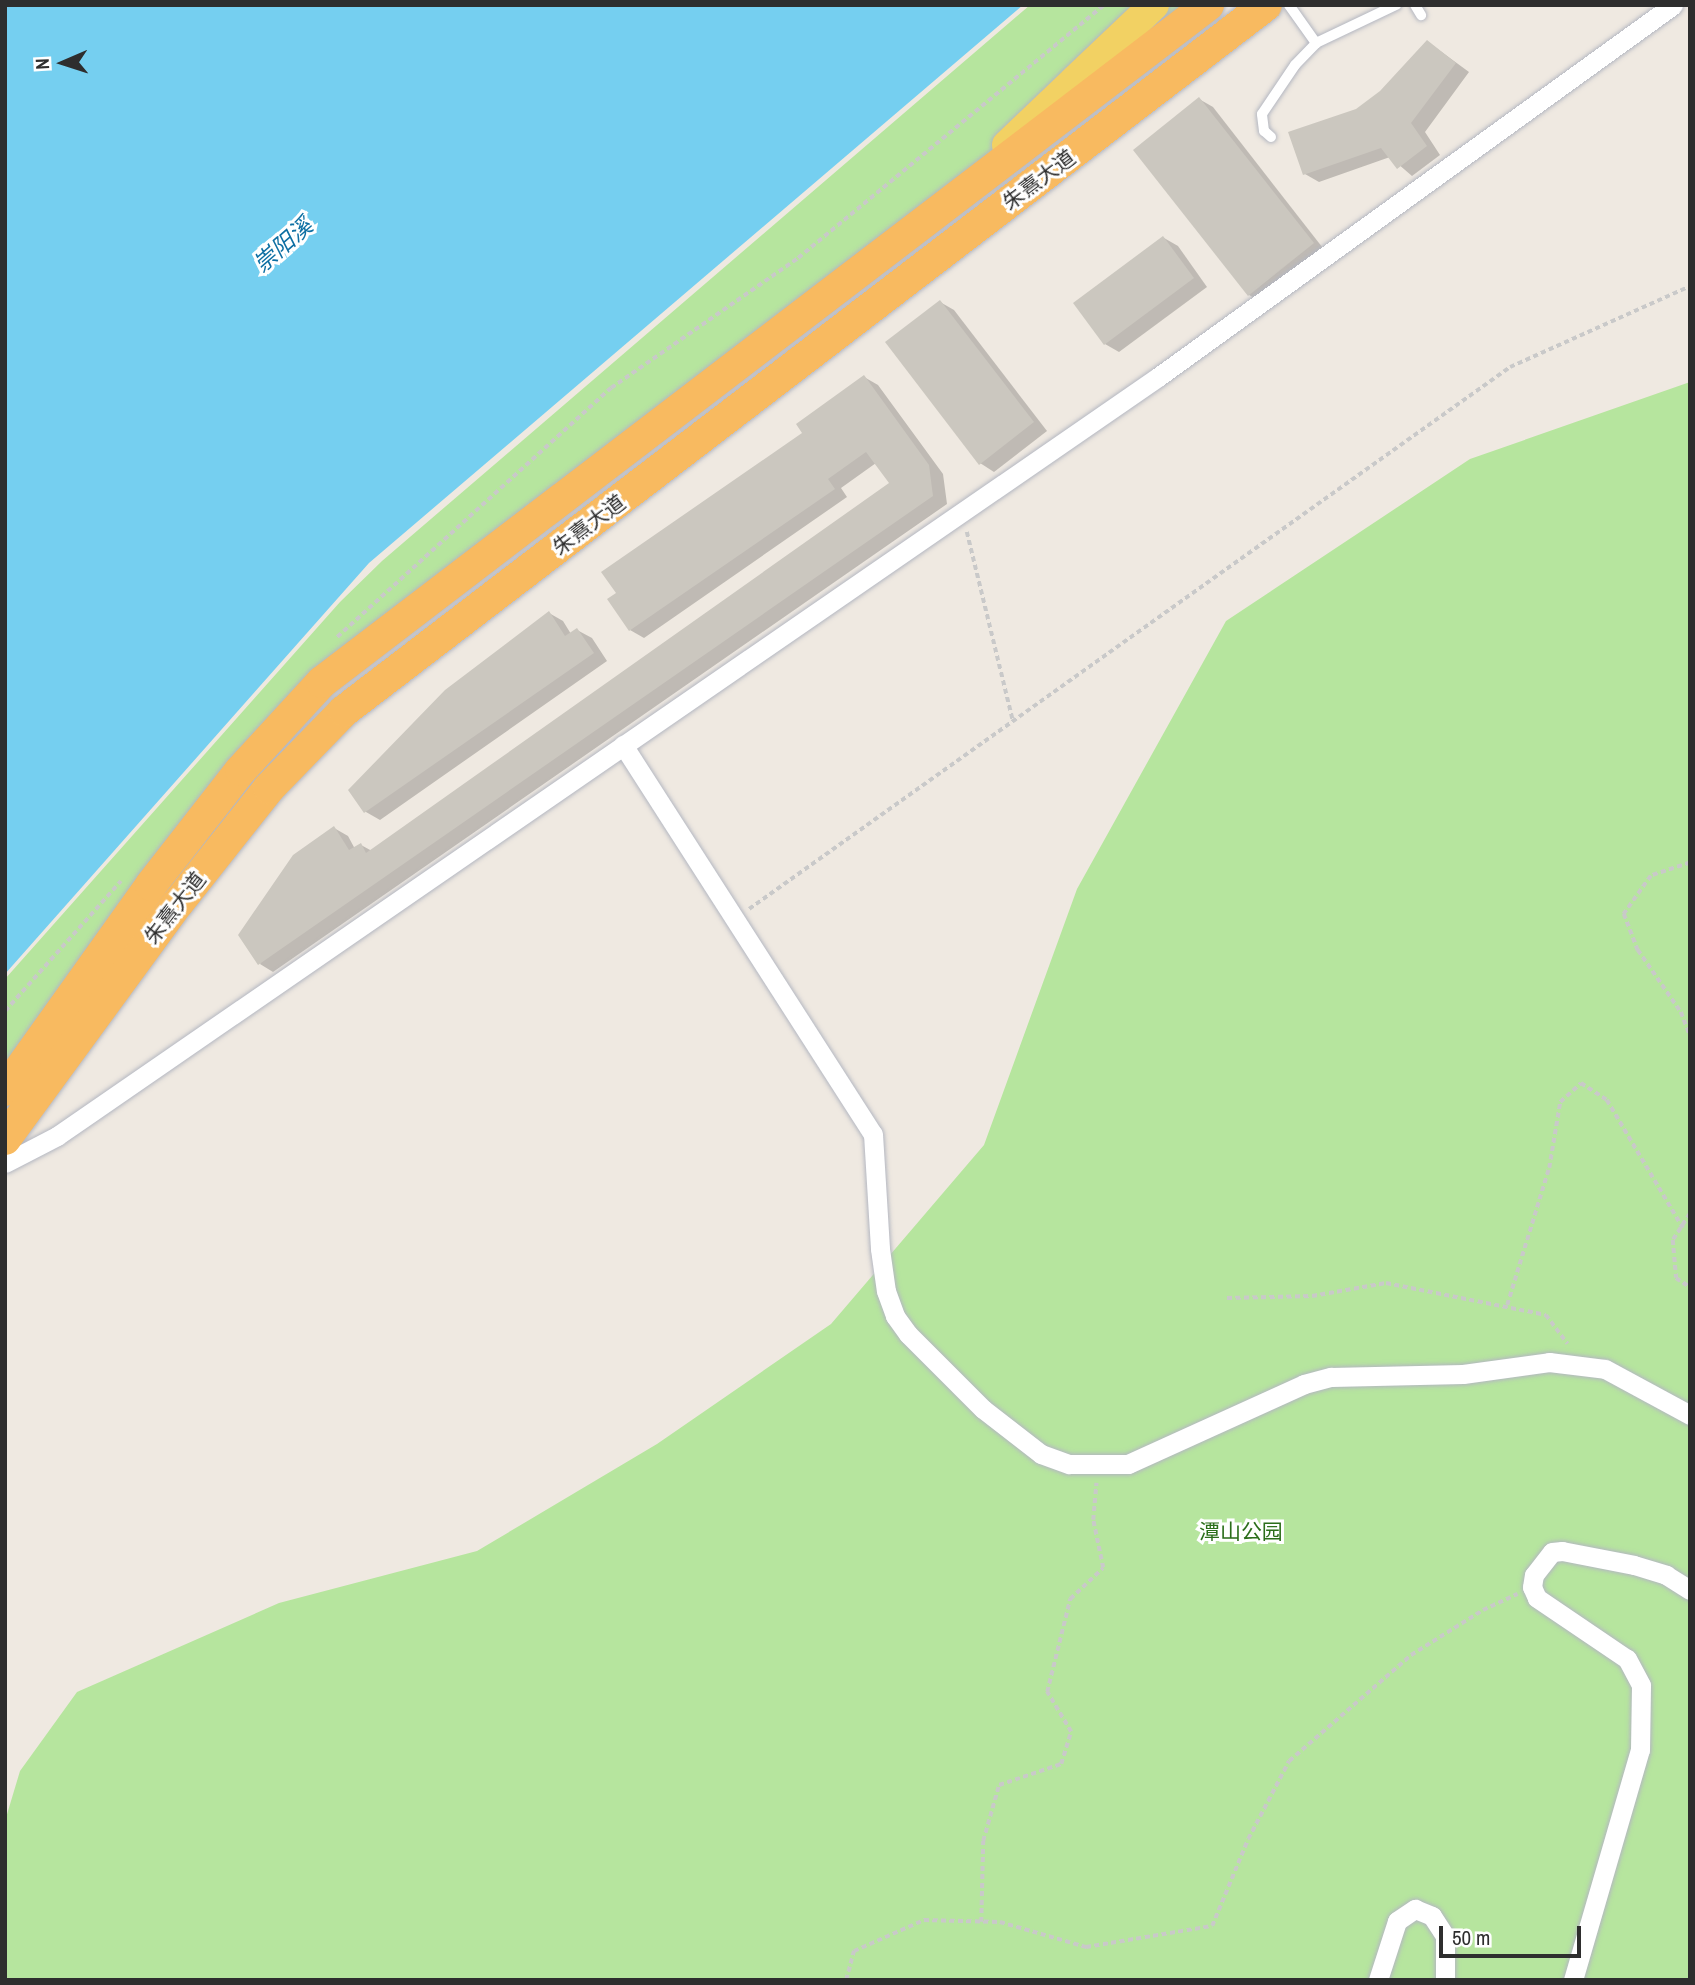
<!DOCTYPE html>
<html>
<head>
<meta charset="utf-8">
<style>
  body { margin:0 }
  #map { position:relative; width:1695px; height:1985px; overflow:hidden; background:#efe9e1; font-family:"Archivo Narrow","Noto Sans SC",sans-serif }
  div>[style] { position:absolute }
  [style*='--x'] { left:calc(var(--x)*1px); top:calc(var(--y)*1px); width:calc(var(--w)*1px); rotate:calc(var(--a)*1deg) }
  .green>* { inset:0; background:#b6e59e }
  .water>* { inset:0; background:#75cff0 }
  .shadow>* { inset:0; background:#0003 }
  .building>* { inset:0; background:#cbc7bf }
  .path>* { height:3.5px; margin-top:-1.75px; transform-origin:0; background:repeating-linear-gradient(90deg,#c9c9c9 0 5px,transparent 0 8.5px) }
  .roads { filter:drop-shadow(0 0 2px #b4b7c1) drop-shadow(0 0 2px #b4b7c1) }
  .service>* { height:10px; margin:-5px; padding:0 5px; transform-origin:5px; border-radius:5px; background:#fff }
  .minor>* { height:19px; margin:-9.5px; padding:0 9.5px; transform-origin:9.5px; border-radius:9.5px; background:#fff }
  .primary>* { height:30px; margin:-15px; padding:0 15px; transform-origin:15px; border-radius:15px; background:#f2d163 }
  .trunk>* { height:32px; margin:-16px; padding:0 16px; transform-origin:16px; border-radius:16px; background:#f8ba60 }
  span { translate:-50% -50%; white-space:nowrap; text-align:center; line-height:1.15; -webkit-text-stroke:6px #fff; paint-order:stroke }
  .street-label { font-size:21px; color:#2e2e2e }
  .park-label { font-size:21px; color:#2c6e1b }
  .water-label { font-size:23px; color:#0d6fa3; font-style:italic }
  .frame { position:absolute; inset:0; border:7px solid #2e2e2e; pointer-events:none }
  .north { position:absolute; left:28px; top:28px; width:70px; height:70px; -webkit-text-stroke:5px #fff; paint-order:stroke; rotate:267deg; font-size:19px; font-weight:700; line-height:28px; text-align:center; color:#2e2e2e }
  .north::after { content:''; display:block; margin:auto; width:24px; height:32px; background:#2e2e2e; clip-path:polygon(50% 0,100% 100%,50% 72%,0 100%) }
  .scale { position:absolute; left:1439px; top:1926px; width:142px; height:32px; box-sizing:border-box; border:4px solid #2e2e2e; border-top:0; padding-left:9px; font-size:21px; line-height:24px; white-space:nowrap; color:#2e2e2e; -webkit-text-stroke:5px #fff; paint-order:stroke }
</style>
</head>
<body>
<div id="map">
  <div class="green">
    <div style="clip-path:polygon(1030px 5px,1183px 5px,306px 690px,5px 1078px,5px 979px,340px 602px,382px 561px)"></div>
    <div style="clip-path:polygon(1690px 382px,1690px 1980px,5px 1980px,5px 1821px,20px 1771px,77px 1692px,279px 1603px,477px 1551px,657px 1444px,831px 1324px,984px 1145px,1077px 889px,1226px 621px,1470px 459px)"></div>
  </div>
  <div class="water">
    <div style="clip-path:polygon(5px 5px,1023px 5px,369px 563px,5px 974px)"></div>
  </div>
  <div class="shadow">
    <div style="clip-path:polygon(1428px 42px,1469px 72px,1425px 132px,1440px 155px,1412px 176px,1390px 157px,1319px 182px,1305px 174px,1357px 110px,1382px 92px)"></div>
    <div style="clip-path:polygon(1199px 99px,1213px 107px,1326px 252px,1263px 303px,1249px 295px)"></div>
    <div style="clip-path:polygon(1164px 238px,1178px 246px,1207px 287px,1119px 352px,1105px 344px)"></div>
    <div style="clip-path:polygon(940px 302px,954px 310px,1047px 431px,994px 472px,980px 463px)"></div>
    <div style="clip-path:polygon(864px 377px,878px 385px,943px 474px,947px 504px,273px 972px,260px 964px,334px 828px,348px 836px,355px 849px,361px 845px,372px 851px,891px 483px,876px 463px,841px 488px,847px 497px,644px 638px,630px 630px,805px 434px)"></div>
    <div style="clip-path:polygon(549px 613px,563px 621px,571px 634px,577px 630px,592px 638px,607px 661px,380px 820px,366px 812px,351px 791px)"></div>
  </div>
  <div class="building">
    <div style="clip-path:polygon(1427px 40px,1456px 63px,1411px 123px,1427px 146px,1397px 169px,1381px 148px,1303px 175px,1288px 132px,1356px 109px,1380px 91px)"></div>
    <div style="clip-path:polygon(1199px 97px,1314px 243px,1248px 296px,1133px 150px)"></div>
    <div style="clip-path:polygon(1163px 236px,1194px 278px,1104px 345px,1073px 303px)"></div>
    <div style="clip-path:polygon(940px 300px,1034px 422px,979px 465px,885px 342px)"></div>
    <div style="clip-path:polygon(864px 375px,929px 465px,933px 496px,258px 965px,238px 935px,293px 855px,334px 826px,349px 850px,361px 843px,366px 853px,889px 483px,866px 452px,828px 479px,835px 489px,629px 631px,607px 599px,616px 593px,601px 572px,802px 433px,796px 424px)"></div>
    <div style="clip-path:polygon(549px 611px,565px 636px,577px 628px,594px 653px,364px 813px,348px 790px,445px 690px)"></div>
  </div>
  <div class="path">
    <div style="--x:967;--y:532;--w:194;--a:76.3"></div>
    <div style="--x:337;--y:637;--w:370;--a:-42.3"></div>
    <div style="--x:611;--y:388;--w:228;--a:-34.8"></div>
    <div style="--x:798;--y:258;--w:397;--a:-39.6"></div>
    <div style="--x:1690;--y:863;--w:41;--a:161.6"></div>
    <div style="--x:1651;--y:876;--w:47;--a:125.4"></div>
    <div style="--x:1624;--y:914;--w:39;--a:69"></div>
    <div style="--x:1638;--y:950;--w:75;--a:55.3"></div>
    <div style="--x:1681;--y:1012;--w:25;--a:69"></div>
    <div style="--x:749;--y:909;--w:934;--a:-35.46"></div>
    <div style="--x:1510;--y:367;--w:197;--a:-24.2"></div>
    <div style="--x:5;--y:1011;--w:174;--a:-48.3"></div>
    <div style="--x:1690;--y:1214;--w:31;--a:123"></div>
    <div style="--x:1673;--y:1240;--w:38;--a:85"></div>
    <div style="--x:1676;--y:1278;--w:17;--a:33"></div>
    <div style="--x:1227;--y:1298;--w:85;--a:-1.3"></div>
    <div style="--x:1312;--y:1296;--w:75;--a:-10"></div>
    <div style="--x:1386;--y:1283;--w:163;--a:11.3"></div>
    <div style="--x:1546;--y:1315;--w:36;--a:53"></div>
    <div style="--x:1507;--y:1305;--w:143;--a:-73"></div>
    <div style="--x:1549;--y:1168;--w:67;--a:-80.5"></div>
    <div style="--x:1560;--y:1102;--w:28;--a:-42"></div>
    <div style="--x:1581;--y:1083;--w:31;--a:33"></div>
    <div style="--x:1607;--y:1100;--w:149;--a:59.3"></div>
    <div style="--x:981;--y:1922;--w:81;--a:-88.6"></div>
    <div style="--x:983;--y:1841;--w:58;--a:-74.1"></div>
    <div style="--x:999;--y:1785;--w:65;--a:-18.7"></div>
    <div style="--x:1061;--y:1764;--w:34;--a:-73"></div>
    <div style="--x:1071;--y:1732;--w:47;--a:-121"></div>
    <div style="--x:1047;--y:1692;--w:96;--a:-76.1"></div>
    <div style="--x:1070;--y:1599;--w:45;--a:-43.2"></div>
    <div style="--x:1103;--y:1568;--w:49;--a:-101.8"></div>
    <div style="--x:1093;--y:1520;--w:37;--a:-85"></div>
    <div style="--x:846;--y:1980;--w:30;--a:-75"></div>
    <div style="--x:854;--y:1951;--w:77;--a:-23.9"></div>
    <div style="--x:924;--y:1920;--w:76;--a:1.5"></div>
    <div style="--x:1000;--y:1922;--w:90;--a:16.2"></div>
    <div style="--x:1086;--y:1947;--w:128;--a:-9.5"></div>
    <div style="--x:1212;--y:1926;--w:94;--a:-67.5"></div>
    <div style="--x:1248;--y:1839;--w:88;--a:-62.3"></div>
    <div style="--x:1289;--y:1761;--w:162;--a:-41"></div>
    <div style="--x:1411;--y:1655;--w:85;--a:-32"></div>
    <div style="--x:1483;--y:1610;--w:38;--a:-25"></div>
  </div>
  <div class="roads">
    <div class="service">
      <div style="--x:1289;--y:5;--w:47;--a:54.6"></div>
      <div style="--x:1316;--y:43;--w:89;--a:-25.4"></div>
      <div style="--x:1415;--y:5;--w:12;--a:59"></div>
      <div style="--x:1271;--y:137;--w:9;--a:-139"></div>
      <div style="--x:1264;--y:131;--w:17;--a:-97"></div>
      <div style="--x:1262;--y:114;--w:59;--a:-56"></div>
      <div style="--x:1295;--y:65;--w:30;--a:-46"></div>
    </div>
    <div class="minor">
      <div style="--x:623;--y:745;--w:462;--a:57.3"></div>
      <div style="--x:873;--y:1134;--w:115;--a:86.5"></div>
      <div style="--x:880;--y:1249;--w:42;--a:81.9"></div>
      <div style="--x:886;--y:1291;--w:27;--a:70"></div>
      <div style="--x:895;--y:1316;--w:22;--a:54"></div>
      <div style="--x:908;--y:1334;--w:106;--a:45"></div>
      <div style="--x:983;--y:1409;--w:73;--a:37.8"></div>
      <div style="--x:1041;--y:1454;--w:30;--a:20"></div>
      <div style="--x:1069;--y:1464;--w:59;--a:0"></div>
      <div style="--x:1128;--y:1464;--w:193;--a:-24.4"></div>
      <div style="--x:1304;--y:1384;--w:28;--a:-15"></div>
      <div style="--x:1331;--y:1377;--w:132;--a:-1.3"></div>
      <div style="--x:1463;--y:1374;--w:87;--a:-7.9"></div>
      <div style="--x:1549;--y:1362;--w:56;--a:7.1"></div>
      <div style="--x:1605;--y:1369;--w:97;--a:28.4"></div>
      <div style="--x:5;--y:1163;--w:59;--a:-27.4"></div>
      <div style="--x:57;--y:1136;--w:1337;--a:-34.58"></div>
      <div style="--x:1158;--y:377;--w:635;--a:-35.84"></div>
      <div style="--x:1378;--y:1980;--w:62;--a:-72.1"></div>
      <div style="--x:1397;--y:1921;--w:22;--a:-34"></div>
      <div style="--x:1415;--y:1909;--w:18;--a:22"></div>
      <div style="--x:1432;--y:1916;--w:24;--a:57"></div>
      <div style="--x:1445;--y:1936;--w:44;--a:90"></div>
      <div style="--x:1573;--y:1980;--w:240;--a:-73.8"></div>
      <div style="--x:1640;--y:1750;--w:65;--a:-89.1"></div>
      <div style="--x:1641;--y:1685;--w:30;--a:-118"></div>
      <div style="--x:1627;--y:1659;--w:109;--a:-145.9"></div>
      <div style="--x:1537;--y:1598;--w:12;--a:-114"></div>
      <div style="--x:1532;--y:1587;--w:12;--a:-81"></div>
      <div style="--x:1534;--y:1575;--w:29;--a:-52"></div>
      <div style="--x:1552;--y:1552;--w:10;--a:-6"></div>
      <div style="--x:1562;--y:1551;--w:73;--a:11"></div>
      <div style="--x:1634;--y:1565;--w:34;--a:17"></div>
      <div style="--x:1666;--y:1575;--w:28;--a:32"></div>
    </div>
    <div class="primary">
      <div style="--x:1007;--y:145;--w:203;--a:-43.6"></div>
    </div>
    <div class="trunk">
      <div style="--x:5;--y:1090;--w:252;--a:-54.5"></div>
      <div style="--x:151;--y:885;--w:146;--a:-52"></div>
      <div style="--x:241;--y:770;--w:120;--a:-47.4"></div>
      <div style="--x:322;--y:682;--w:1115;--a:-37.38"></div>
      <div style="--x:5;--y:1139;--w:293;--a:-53.8"></div>
      <div style="--x:178;--y:903;--w:147;--a:-51.6"></div>
      <div style="--x:269;--y:788;--w:107;--a:-45.8"></div>
      <div style="--x:344;--y:711;--w:1161;--a:-37.44"></div>
    </div>
  </div>
  <div class="street-label">
    <span style="left:1039px;top:180px;rotate:-37deg">朱熹大道</span>
    <span style="left:589px;top:525px;rotate:-37deg">朱熹大道</span>
    <span style="left:175px;top:908px;rotate:-52deg">朱熹大道</span>
  </div>
  <div class="park-label">
    <span style="left:1241px;top:1532px">潭山公园</span>
  </div>
  <div class="water-label">
    <span style="left:283px;top:245px;rotate:-41deg">崇阳溪</span>
  </div>
  <div class="frame"></div>
  <div class="north">N</div>
  <div class="scale">50 m</div>
</div>
</body>
</html>
